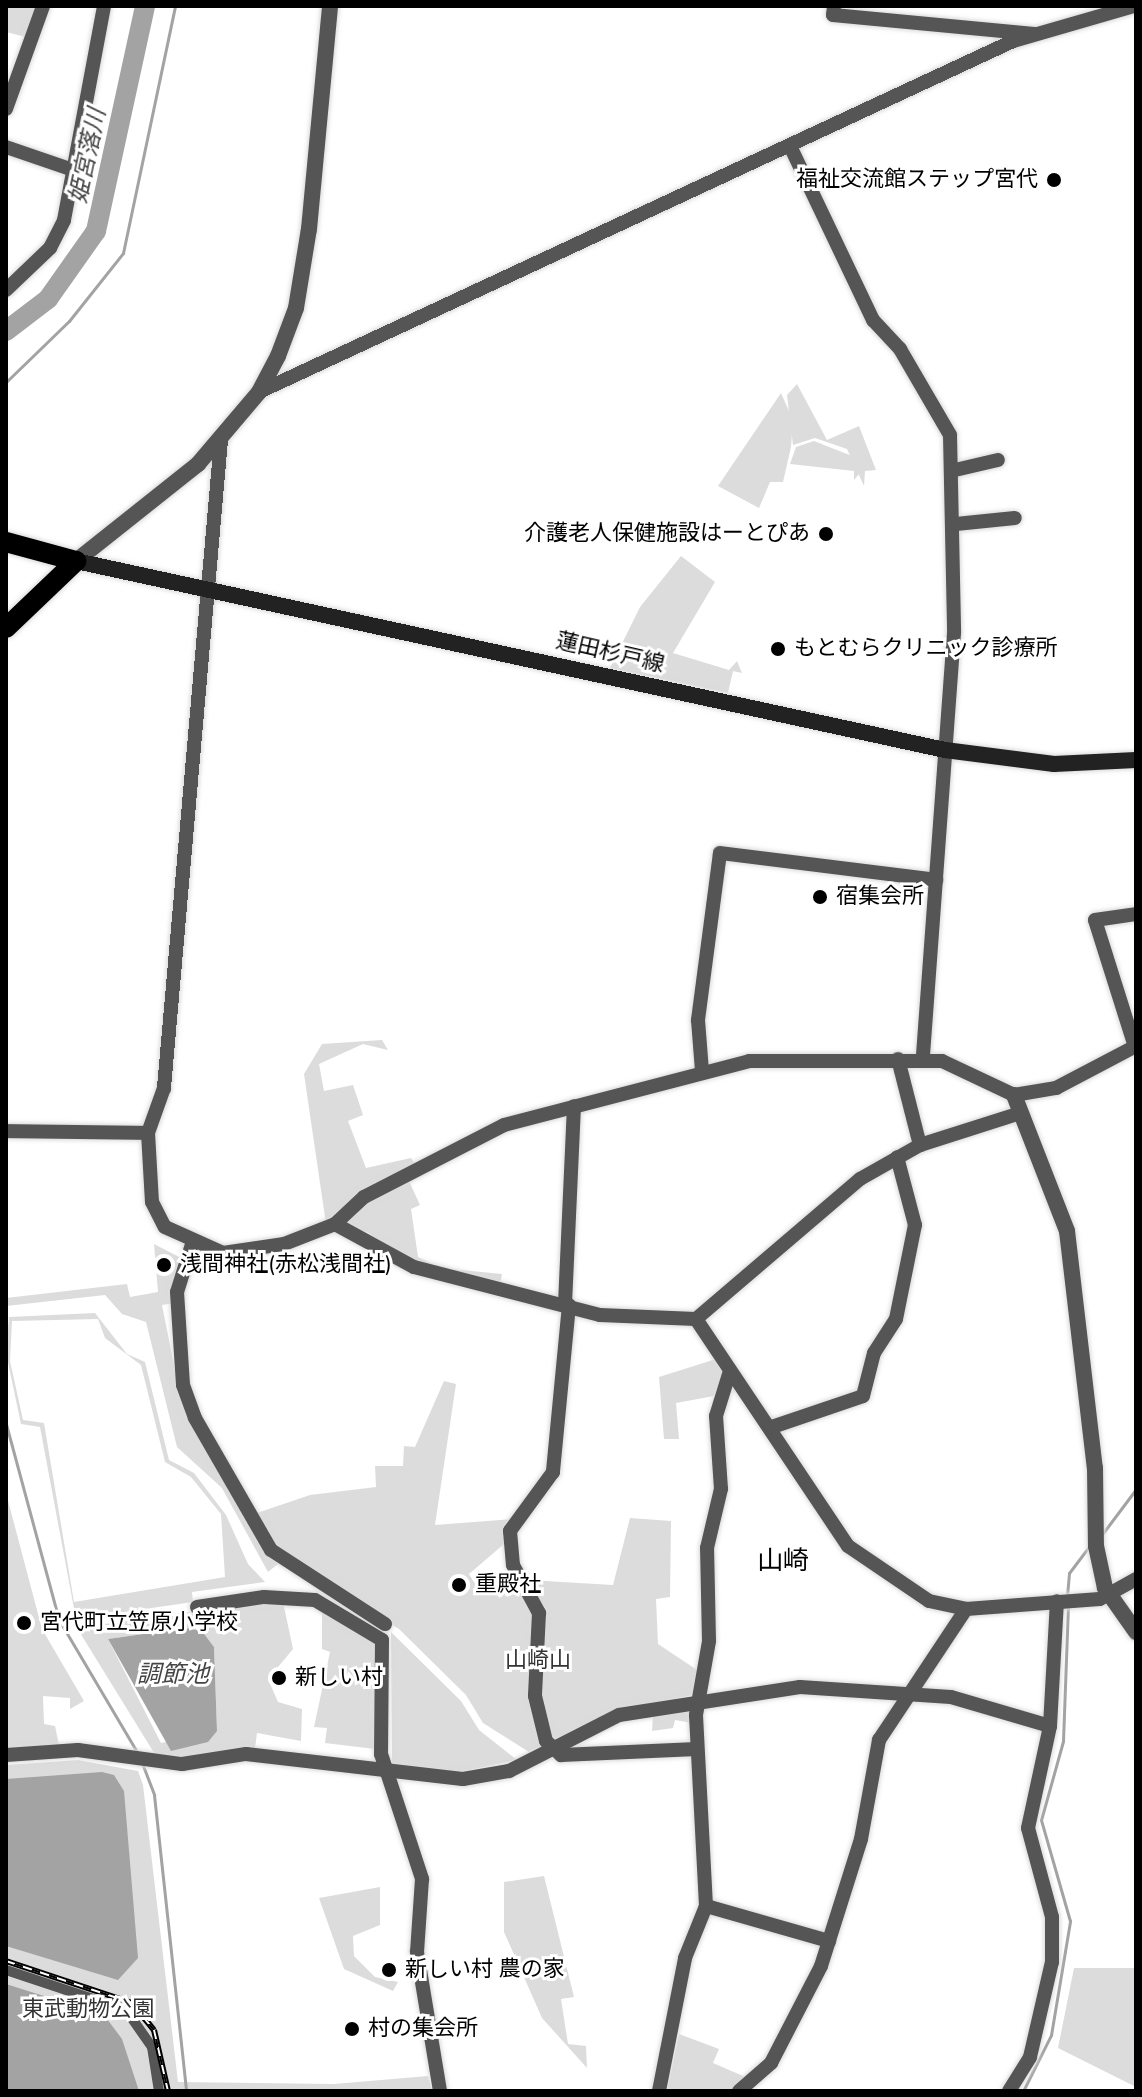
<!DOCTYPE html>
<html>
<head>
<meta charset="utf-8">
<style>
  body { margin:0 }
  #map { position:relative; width:1142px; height:2097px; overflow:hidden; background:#fff; font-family:"Nunito Sans","Noto Sans JP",sans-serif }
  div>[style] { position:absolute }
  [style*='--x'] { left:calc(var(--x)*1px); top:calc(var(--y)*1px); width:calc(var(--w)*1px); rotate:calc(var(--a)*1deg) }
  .green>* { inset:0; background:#dcdcdc }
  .water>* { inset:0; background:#a3a3a3 }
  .stream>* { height:3px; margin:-1.5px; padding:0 1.5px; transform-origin:1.5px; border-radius:1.5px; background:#a3a3a3 }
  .river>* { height:20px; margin:-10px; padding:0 10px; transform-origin:10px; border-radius:10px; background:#a3a3a3 }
  .roads { filter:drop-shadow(0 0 2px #dbdbdb) drop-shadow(0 0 2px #dbdbdb) }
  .pedestrian>* { height:10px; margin:-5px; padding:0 5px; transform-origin:5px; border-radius:5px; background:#555 }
  .minor>* { height:14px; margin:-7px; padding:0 7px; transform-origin:7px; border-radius:7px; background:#555 }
  .tertiary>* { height:16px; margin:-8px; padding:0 8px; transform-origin:8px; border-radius:8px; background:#555 }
  .secondary>* { height:16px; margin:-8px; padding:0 8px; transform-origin:8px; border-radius:8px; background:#222 }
  .primary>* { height:20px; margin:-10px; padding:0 10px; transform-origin:10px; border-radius:10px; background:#000 }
  .rail>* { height:6px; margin-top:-3px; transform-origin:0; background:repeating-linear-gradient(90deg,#fff 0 9px,#000 0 18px); box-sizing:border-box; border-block:2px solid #000 }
  .dots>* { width:22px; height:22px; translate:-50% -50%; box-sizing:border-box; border:4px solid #fff; border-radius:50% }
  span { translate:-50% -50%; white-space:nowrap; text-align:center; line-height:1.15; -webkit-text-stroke:6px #fff; paint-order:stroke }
  .poi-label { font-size:22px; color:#000 }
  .right { translate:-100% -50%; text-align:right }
  .left { translate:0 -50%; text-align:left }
  .street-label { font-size:22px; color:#000 }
  .park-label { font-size:22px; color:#333 }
  .water-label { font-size:24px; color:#444; font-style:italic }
  .quarter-label { font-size:26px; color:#000 }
  .frame { position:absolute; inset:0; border:8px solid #000; pointer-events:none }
</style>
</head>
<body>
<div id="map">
  <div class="green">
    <div style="clip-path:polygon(6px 6px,38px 6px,30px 38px,6px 32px)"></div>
    <div style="clip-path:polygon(797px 384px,827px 440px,859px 426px,876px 470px,865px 471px,864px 486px,847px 449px,815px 438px,793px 445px,787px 395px)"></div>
    <div style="clip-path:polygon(781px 393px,793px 420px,791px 447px,783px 482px,770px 482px,759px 508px,718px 486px)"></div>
    <div style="clip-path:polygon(814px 441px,852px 456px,859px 474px,854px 480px,854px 471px,790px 464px,796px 447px)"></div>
    <div style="clip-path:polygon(681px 556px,715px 582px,673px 653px,729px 670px,737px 661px,742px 673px,733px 671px,728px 693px,610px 668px,640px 607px)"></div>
    <div style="clip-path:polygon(382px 1040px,388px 1050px,363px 1044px,319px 1064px,324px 1091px,353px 1085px,363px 1115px,348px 1121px,366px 1168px,411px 1158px,415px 1164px,404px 1170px,420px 1205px,411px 1209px,418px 1257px,440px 1268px,502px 1274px,500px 1285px,413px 1263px,367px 1232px,326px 1224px,304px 1074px,322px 1044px)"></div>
    <div style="clip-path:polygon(154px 1244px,183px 1259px,174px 1303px,162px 1305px,178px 1385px,278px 1564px,268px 1572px,222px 1488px,177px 1447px,146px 1322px,122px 1314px,105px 1295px,6px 1306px,6px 1298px,127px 1284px,130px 1297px,158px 1292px)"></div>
    <div style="clip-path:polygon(evenodd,95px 1313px,127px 1354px,145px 1362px,169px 1460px,194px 1473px,226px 1515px,248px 1564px,265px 1582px,192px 1592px,193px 1602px,76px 1619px,40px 1427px,21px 1424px,6px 1353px,9px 1317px,95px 1313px,98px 1319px,105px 1338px,141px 1365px,165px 1462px,191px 1477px,221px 1514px,225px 1577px,74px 1602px,44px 1423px,23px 1420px,10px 1361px,12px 1321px,98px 1319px)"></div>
    <div style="clip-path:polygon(716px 1359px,723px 1374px,714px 1396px,676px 1403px,679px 1439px,664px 1439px,659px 1377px)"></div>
    <div style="clip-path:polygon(444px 1381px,456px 1384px,435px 1525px,512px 1519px,504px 1544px,469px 1574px,482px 1595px,511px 1579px,613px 1585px,630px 1518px,671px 1521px,670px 1597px,656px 1599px,658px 1644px,697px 1670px,692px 1695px,606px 1714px,529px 1752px,483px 1723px,466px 1695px,399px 1629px,299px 1568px,270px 1540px,257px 1513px,310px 1495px,376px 1487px,375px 1466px,403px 1466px,404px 1446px,415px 1447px)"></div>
    <div style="clip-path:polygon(6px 1493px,42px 1629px,84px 1701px,70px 1709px,70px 1698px,43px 1696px,44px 1724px,55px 1726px,59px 1745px,6px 1748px)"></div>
    <div style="clip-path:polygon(evenodd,265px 1601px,283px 1602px,293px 1649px,268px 1679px,278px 1702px,302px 1709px,301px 1741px,257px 1733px,255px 1748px,198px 1757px,156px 1756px,77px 1628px,265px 1601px,186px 1628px,202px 1631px,214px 1647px,217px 1731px,161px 1743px,108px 1639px,186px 1628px)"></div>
    <div style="clip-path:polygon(322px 1606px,376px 1641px,375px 1749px,325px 1743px,327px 1728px,314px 1727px,330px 1652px,322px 1649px)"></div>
    <div style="clip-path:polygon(391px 1632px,461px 1701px,479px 1730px,517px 1760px,444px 1775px,392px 1768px)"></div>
    <div style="clip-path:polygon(691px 1709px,692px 1723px,675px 1720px,673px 1728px,652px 1731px,653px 1713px)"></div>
    <div style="clip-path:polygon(78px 1760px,138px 1771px,143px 1785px,178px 2082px,334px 2084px,428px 2076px,432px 2091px,6px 2091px,6px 1765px)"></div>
    <div style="clip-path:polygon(544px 1876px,574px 1997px,561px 1999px,568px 2044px,586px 2046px,587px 2068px,542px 2018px,504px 1932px,504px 1882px)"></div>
    <div style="clip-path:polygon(380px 1887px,380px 1925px,353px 1936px,354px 1956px,375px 1977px,398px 1982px,393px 1991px,344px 1969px,319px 1898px)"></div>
    <div style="clip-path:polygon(1074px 1968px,1136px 1968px,1136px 2087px,1058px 2048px)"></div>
    <div style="clip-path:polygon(679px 2034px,719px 2049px,713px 2063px,750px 2079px,727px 2091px,667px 2091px)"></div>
  </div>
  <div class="water">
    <div style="clip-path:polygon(186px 1628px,202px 1631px,214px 1647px,217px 1731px,208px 1742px,171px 1751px,108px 1639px)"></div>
    <div style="clip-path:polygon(102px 1772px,114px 1775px,124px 1791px,138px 1958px,118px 1980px,6px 1946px,6px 1779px)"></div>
    <div style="clip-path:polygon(6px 1984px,104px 2015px,122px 2039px,139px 2091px,6px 2091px)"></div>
  </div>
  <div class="stream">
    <div style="--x:6;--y:382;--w:88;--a:-44.1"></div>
    <div style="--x:69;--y:321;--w:87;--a:-51.5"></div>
    <div style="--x:123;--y:253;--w:252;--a:-78.1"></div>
    <div style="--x:6;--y:1424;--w:203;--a:74.9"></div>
    <div style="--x:59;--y:1620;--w:153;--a:59.4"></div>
    <div style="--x:1103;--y:1533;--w:55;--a:-53.1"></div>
    <div style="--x:1067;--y:1596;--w:23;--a:-85"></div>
    <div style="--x:1069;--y:1573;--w:34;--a:-53"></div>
    <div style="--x:142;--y:1763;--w:34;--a:69"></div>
    <div style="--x:154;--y:1795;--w:298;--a:83.8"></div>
    <div style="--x:1023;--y:2091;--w:63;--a:-63.4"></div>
    <div style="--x:1051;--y:2035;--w:116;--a:-80.5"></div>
    <div style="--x:1070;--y:1921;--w:105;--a:-106"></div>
    <div style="--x:1041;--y:1820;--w:82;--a:-74.4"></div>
    <div style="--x:1063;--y:1741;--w:134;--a:-87.9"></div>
  </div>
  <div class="river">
    <div style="--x:6;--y:331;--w:53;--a:-37.3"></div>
    <div style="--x:48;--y:299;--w:83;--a:-54.8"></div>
    <div style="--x:96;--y:231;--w:230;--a:-77.7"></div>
  </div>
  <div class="roads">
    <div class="pedestrian">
      <div style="--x:6;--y:1970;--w:126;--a:18.4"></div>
      <div style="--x:126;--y:2010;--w:45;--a:54.9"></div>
      <div style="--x:152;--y:2047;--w:45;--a:81"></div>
    </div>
    <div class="minor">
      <div style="--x:834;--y:6;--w:9;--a:96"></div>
      <div style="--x:833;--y:15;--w:202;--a:5.4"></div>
      <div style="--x:6;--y:109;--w:109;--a:-70.2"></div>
      <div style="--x:6;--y:147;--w:71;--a:18.9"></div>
      <div style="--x:791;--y:148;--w:191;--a:64.5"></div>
      <div style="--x:873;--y:320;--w:40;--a:47"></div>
      <div style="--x:900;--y:349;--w:99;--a:59.8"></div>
      <div style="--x:950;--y:435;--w:198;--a:88.8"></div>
      <div style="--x:954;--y:633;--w:427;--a:94.2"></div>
      <div style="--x:6;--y:290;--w:61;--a:-43.7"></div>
      <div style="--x:50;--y:248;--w:31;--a:-63"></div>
      <div style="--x:64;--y:220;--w:218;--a:-79.4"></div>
      <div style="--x:259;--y:392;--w:832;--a:-24.96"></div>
      <div style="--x:1013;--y:41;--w:126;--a:-16.1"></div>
      <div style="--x:221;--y:440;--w:651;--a:95.03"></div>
      <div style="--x:164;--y:1088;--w:48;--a:109.6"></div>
      <div style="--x:148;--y:1133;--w:69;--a:86.7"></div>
      <div style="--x:152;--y:1202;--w:28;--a:63"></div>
      <div style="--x:165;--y:1227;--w:64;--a:24.1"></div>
      <div style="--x:223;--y:1253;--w:62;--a:-8.4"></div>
      <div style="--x:284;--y:1244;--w:55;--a:-21.4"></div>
      <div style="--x:335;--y:1224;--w:40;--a:-43"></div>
      <div style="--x:364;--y:1197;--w:157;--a:-27.2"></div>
      <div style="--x:504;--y:1125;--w:253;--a:-14.6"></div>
      <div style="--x:749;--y:1061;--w:193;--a:0"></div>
      <div style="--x:942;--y:1061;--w:80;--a:25.3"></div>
      <div style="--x:1014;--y:1095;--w:43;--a:-9.5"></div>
      <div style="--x:1056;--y:1088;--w:90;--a:-27.7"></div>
      <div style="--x:955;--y:470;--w:44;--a:-13.1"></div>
      <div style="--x:956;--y:524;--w:59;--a:-5.8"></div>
      <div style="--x:1135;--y:1047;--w:133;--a:-107.5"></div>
      <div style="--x:1095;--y:920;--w:41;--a:-8.3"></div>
      <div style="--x:898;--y:1059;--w:89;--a:75.7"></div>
      <div style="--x:702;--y:1071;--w:51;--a:-94.5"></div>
      <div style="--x:698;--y:1020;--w:168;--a:-82.5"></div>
      <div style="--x:720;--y:853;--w:218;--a:7.1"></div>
      <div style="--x:6;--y:1131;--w:142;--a:0.8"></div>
      <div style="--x:335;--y:1224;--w:90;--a:28.6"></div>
      <div style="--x:414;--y:1267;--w:192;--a:14.5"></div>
      <div style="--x:600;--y:1315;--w:96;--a:2.4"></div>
      <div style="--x:696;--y:1319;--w:273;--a:56.2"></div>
      <div style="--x:848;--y:1546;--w:98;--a:34.2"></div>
      <div style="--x:929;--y:1601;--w:38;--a:12"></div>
      <div style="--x:966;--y:1609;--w:134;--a:-4.3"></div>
      <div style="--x:1100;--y:1599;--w:41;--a:-29.1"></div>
      <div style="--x:193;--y:1241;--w:53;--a:107.4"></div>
      <div style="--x:177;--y:1292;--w:93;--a:86.3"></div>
      <div style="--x:183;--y:1385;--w:35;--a:70"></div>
      <div style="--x:195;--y:1418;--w:152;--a:60.1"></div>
      <div style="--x:271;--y:1550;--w:136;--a:33"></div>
      <div style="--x:565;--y:1304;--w:198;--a:-87.4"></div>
      <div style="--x:569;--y:1305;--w:168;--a:95.5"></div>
      <div style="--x:553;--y:1472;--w:73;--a:126.1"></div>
      <div style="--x:510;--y:1531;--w:34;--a:85"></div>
      <div style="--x:513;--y:1565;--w:55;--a:61.6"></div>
      <div style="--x:539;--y:1613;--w:83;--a:92.8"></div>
      <div style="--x:535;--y:1696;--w:46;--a:76.3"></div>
      <div style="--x:546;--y:1741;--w:21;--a:43"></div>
      <div style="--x:561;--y:1755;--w:136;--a:-2.5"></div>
      <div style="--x:696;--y:1319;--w:216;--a:-40.5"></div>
      <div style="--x:860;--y:1179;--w:69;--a:-29.5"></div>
      <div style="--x:920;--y:1145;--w:105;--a:-17.7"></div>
      <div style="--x:772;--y:1427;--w:96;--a:-18.8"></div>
      <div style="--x:863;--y:1396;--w:44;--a:-75.7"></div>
      <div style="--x:874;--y:1353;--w:40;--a:-57.1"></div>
      <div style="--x:896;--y:1319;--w:96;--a:-78.6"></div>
      <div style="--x:915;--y:1225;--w:70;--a:-104.8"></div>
      <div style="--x:197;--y:1607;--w:68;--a:-8.5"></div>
      <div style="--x:264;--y:1597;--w:51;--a:3.4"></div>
      <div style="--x:315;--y:1600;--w:78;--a:30.8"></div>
      <div style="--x:382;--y:1640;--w:114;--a:90.5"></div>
      <div style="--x:381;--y:1754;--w:132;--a:71.8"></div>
      <div style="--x:422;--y:1879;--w:73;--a:93.9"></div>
      <div style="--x:417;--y:1952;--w:141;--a:80.6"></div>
      <div style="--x:6;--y:1755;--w:72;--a:-4"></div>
      <div style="--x:78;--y:1750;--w:105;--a:7.7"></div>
      <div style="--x:182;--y:1764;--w:65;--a:-8.9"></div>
      <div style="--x:246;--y:1754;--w:218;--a:6.6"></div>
      <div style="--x:463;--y:1779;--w:47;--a:-9.9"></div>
      <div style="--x:509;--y:1771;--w:123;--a:-27"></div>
      <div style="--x:619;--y:1715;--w:183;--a:-8.8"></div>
      <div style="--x:800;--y:1687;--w:151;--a:3.8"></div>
      <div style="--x:951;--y:1697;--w:103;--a:16.3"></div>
      <div style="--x:706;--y:1906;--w:128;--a:15.9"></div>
      <div style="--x:659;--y:2091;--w:136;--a:-78.9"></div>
      <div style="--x:685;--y:1958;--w:56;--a:-68"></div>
      <div style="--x:706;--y:1906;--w:191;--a:-93"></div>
      <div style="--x:696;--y:1715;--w:75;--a:-80"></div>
      <div style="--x:709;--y:1641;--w:93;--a:-91.2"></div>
      <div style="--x:707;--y:1548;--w:61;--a:-76.7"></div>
      <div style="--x:721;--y:1489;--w:73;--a:-93.9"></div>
      <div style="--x:716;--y:1416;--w:44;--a:-72.8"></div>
      <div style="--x:739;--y:2091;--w:43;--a:-41.2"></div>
      <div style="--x:771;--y:2063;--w:109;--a:-62.7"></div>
      <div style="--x:821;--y:1966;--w:133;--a:-72.5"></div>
      <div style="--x:861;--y:1839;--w:101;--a:-79.7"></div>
      <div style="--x:879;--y:1740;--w:157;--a:-56.4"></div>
      <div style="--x:1009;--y:2091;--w:40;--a:-58"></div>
      <div style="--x:1030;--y:2057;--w:98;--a:-77"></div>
      <div style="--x:1052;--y:1962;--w:45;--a:-90"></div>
      <div style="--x:1052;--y:1917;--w:92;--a:-105.1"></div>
      <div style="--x:1028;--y:1828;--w:104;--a:-77.8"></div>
      <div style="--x:1050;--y:1726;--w:125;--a:-86.8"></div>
    </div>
    <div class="tertiary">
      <div style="--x:76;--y:561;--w:156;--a:-38.5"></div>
      <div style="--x:198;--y:464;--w:94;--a:-49.7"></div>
      <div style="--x:259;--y:392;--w:41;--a:-62.2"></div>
      <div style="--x:278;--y:356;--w:51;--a:-69.4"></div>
      <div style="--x:296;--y:308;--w:80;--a:-80.7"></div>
      <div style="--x:309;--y:229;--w:224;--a:-84.6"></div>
      <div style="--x:1014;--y:1095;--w:146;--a:68.7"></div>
      <div style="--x:1067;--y:1231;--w:239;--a:83.3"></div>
      <div style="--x:1095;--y:1468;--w:78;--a:89.3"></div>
      <div style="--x:1096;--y:1546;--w:43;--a:77.9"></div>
      <div style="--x:1105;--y:1588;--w:54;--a:54.8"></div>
    </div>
    <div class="secondary">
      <div style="--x:76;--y:561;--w:889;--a:12.27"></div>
      <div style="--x:945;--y:750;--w:110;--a:7.3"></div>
      <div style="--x:1054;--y:764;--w:82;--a:-2.8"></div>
    </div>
    <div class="primary">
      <div style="--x:6;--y:542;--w:73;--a:15.2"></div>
      <div style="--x:6;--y:628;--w:97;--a:-43.7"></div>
    </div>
  </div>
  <div class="rail">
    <div style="--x:6;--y:1961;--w:133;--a:18.4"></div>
    <div style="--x:132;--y:2003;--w:35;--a:51"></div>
    <div style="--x:154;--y:2030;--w:63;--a:77.1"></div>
  </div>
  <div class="dots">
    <div style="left:1054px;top:180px;background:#000"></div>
    <div style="left:826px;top:534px;background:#000"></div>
    <div style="left:778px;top:649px;background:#000"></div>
    <div style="left:820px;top:897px;background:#000"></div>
    <div style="left:164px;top:1265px;background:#000"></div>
    <div style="left:459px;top:1585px;background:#000"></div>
    <div style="left:24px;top:1623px;background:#000"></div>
    <div style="left:279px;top:1678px;background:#000"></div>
    <div style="left:389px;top:1970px;background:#000"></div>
    <div style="left:352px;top:2029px;background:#000"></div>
  </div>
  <div class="poi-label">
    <span class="right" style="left:1038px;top:180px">福祉交流館ステップ宮代</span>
    <span class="right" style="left:810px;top:534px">介護老人保健施設はーとぴあ</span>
    <span class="left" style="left:794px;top:649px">もとむらクリニック診療所</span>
    <span class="left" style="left:836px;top:897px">宿集会所</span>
    <span class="left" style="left:180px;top:1265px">浅間神社(赤松浅間社)</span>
    <span class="left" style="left:475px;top:1585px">重殿社</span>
    <span class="left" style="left:40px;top:1623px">宮代町立笠原小学校</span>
    <span class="left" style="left:295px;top:1678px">新しい村</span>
    <span class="left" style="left:405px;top:1970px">新しい村 農の家</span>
    <span class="left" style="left:368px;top:2029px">村の集会所</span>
  </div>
  <div class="street-label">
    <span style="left:610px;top:653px;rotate:13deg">蓮田杉戸線</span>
  </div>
  <div class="park-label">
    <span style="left:538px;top:1661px">山崎山</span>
    <span style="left:88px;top:2010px">東武動物公園</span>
  </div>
  <div class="water-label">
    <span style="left:88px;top:156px;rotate:-78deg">姫宮落川</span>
    <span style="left:173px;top:1675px">調節池</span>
  </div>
  <div class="quarter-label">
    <span style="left:783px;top:1561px">山崎</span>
  </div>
  <div class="frame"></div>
</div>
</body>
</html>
